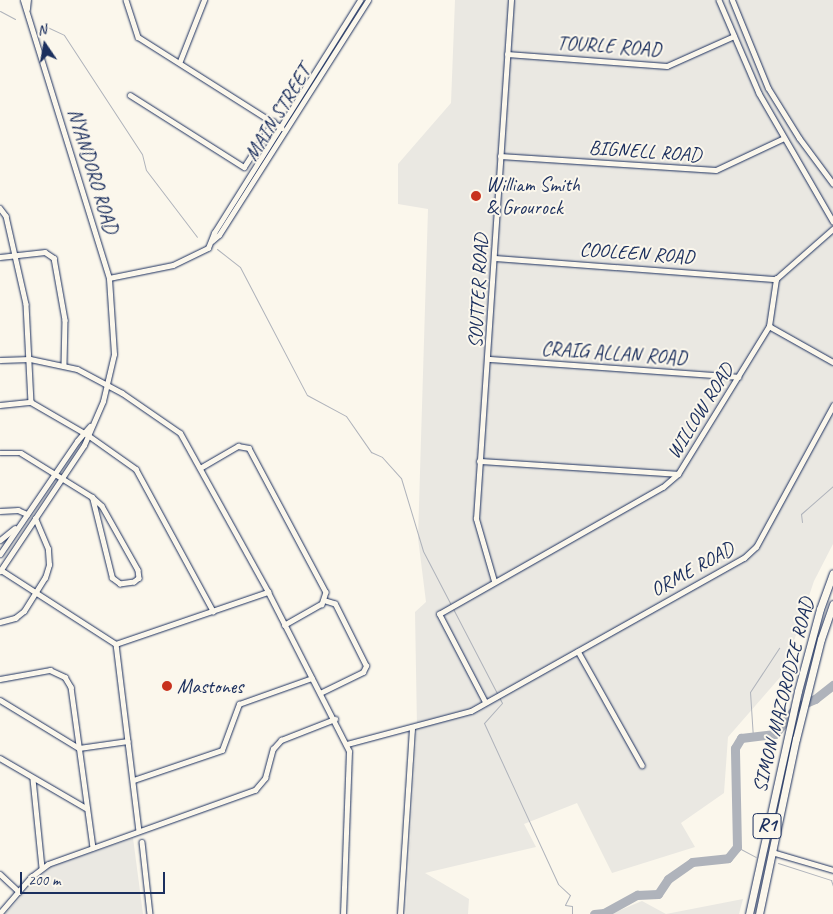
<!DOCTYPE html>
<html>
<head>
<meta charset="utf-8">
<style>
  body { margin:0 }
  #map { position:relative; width:833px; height:914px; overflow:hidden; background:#fbf7ec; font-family:Caveat,sans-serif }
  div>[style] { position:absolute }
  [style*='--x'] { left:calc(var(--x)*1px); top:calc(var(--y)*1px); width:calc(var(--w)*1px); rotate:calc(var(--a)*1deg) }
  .built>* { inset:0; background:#eae8e2 }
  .stream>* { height:1px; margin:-0.5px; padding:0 0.5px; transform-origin:0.5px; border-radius:0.5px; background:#afb3bb }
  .river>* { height:9px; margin:-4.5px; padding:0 4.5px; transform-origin:4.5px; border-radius:4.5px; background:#afb3bb }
  .roads { filter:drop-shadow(0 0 1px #1b2f5e) drop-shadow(0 0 1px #1b2f5e) }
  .minor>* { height:4.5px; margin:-2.25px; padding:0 2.25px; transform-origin:2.25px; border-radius:2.25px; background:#fbf7ec }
  .tertiary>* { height:5px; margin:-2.5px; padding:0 2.5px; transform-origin:2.5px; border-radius:2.5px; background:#fbf7ec }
  .secondary>* { height:6px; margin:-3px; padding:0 3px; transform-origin:3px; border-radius:3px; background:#fbf7ec }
  .trunk>* { height:7px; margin:-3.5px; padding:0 3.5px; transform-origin:3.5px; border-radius:3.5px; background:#fbf7ec }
  .dots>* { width:14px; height:14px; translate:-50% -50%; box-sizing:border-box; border:2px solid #fbf7ec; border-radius:50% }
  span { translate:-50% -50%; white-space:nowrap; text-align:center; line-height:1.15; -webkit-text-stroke:4px #fbf7ec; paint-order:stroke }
  .shield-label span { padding:1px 4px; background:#fbf7ec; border:1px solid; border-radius:4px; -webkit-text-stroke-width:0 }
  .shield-label { font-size:19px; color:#1b2f5e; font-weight:700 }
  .street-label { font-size:20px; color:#1b2f5e }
  .poi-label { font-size:20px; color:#1b2f5e }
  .left { translate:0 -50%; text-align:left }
  .north { position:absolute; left:20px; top:20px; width:50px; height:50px; -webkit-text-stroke:4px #fbf7ec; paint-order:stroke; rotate:348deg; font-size:14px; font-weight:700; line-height:20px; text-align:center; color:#1b2f5e }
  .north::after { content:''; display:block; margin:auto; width:18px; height:22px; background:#1b2f5e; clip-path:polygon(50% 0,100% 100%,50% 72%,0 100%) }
  .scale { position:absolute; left:20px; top:872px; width:145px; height:22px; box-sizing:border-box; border:2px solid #1b2f5e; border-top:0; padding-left:6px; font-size:15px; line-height:18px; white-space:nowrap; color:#1b2f5e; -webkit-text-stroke:4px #fbf7ec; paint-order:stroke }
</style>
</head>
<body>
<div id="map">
  <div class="built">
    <div style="clip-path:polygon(455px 0,833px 0,833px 544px,814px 581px,783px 674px,728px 737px,724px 793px,681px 823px,695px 847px,612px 873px,577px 803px,524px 824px,536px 847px,425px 873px,469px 899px,468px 914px,406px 914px,417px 728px,415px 612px,426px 602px,418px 538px,428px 209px,398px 204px,398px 164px,451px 103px)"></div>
    <div style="clip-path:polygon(133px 838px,143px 914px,5px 914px,49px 867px)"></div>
    <div style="clip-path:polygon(743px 899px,739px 914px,611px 914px,642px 901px,666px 914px)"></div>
  </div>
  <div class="stream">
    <div style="--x:0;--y:11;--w:17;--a:28"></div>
    <div style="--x:45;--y:26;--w:21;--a:25"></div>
    <div style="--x:64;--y:35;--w:142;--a:56.8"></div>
    <div style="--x:142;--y:154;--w:16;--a:76"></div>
    <div style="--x:146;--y:170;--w:84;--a:52.7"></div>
    <div style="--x:217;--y:249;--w:29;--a:38"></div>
    <div style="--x:240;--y:267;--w:144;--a:62.4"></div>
    <div style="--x:307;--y:395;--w:44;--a:28.3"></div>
    <div style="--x:346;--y:416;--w:44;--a:55.2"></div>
    <div style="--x:371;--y:452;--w:12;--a:24"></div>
    <div style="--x:382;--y:457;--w:28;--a:48"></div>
    <div style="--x:401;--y:478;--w:76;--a:73.2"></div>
    <div style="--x:423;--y:551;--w:171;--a:62.5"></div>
    <div style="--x:502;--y:703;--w:27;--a:132"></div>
    <div style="--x:484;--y:723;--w:177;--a:65.3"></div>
    <div style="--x:558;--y:884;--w:16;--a:43"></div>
    <div style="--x:570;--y:895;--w:11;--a:117"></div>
    <div style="--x:565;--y:905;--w:7;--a:8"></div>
    <div style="--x:572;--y:906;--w:8;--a:90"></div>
    <div style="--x:802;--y:522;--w:8;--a:-97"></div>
    <div style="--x:801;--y:514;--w:43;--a:-41.2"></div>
    <div style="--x:753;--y:738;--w:46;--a:-93.7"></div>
    <div style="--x:750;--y:692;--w:53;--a:-56.6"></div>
    <div style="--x:737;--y:847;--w:21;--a:28"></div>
    <div style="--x:778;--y:863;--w:56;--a:17.8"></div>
    <div style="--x:831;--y:880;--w:6;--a:72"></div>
  </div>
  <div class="river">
    <div style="--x:594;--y:914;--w:10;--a:-6"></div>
    <div style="--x:604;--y:913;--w:38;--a:-29"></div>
    <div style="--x:637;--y:895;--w:21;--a:-3"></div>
    <div style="--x:658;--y:894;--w:18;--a:-56"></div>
    <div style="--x:668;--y:879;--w:29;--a:-35"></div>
    <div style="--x:692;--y:862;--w:36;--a:-6"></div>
    <div style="--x:728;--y:858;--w:14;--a:-51"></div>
    <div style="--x:737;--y:847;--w:99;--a:-91.2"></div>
    <div style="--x:735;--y:748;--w:12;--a:-59"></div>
    <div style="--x:741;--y:738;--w:34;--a:-7"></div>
    <div style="--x:775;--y:734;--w:34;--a:-52"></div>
    <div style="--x:796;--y:707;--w:21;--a:-23"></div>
    <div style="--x:815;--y:699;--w:23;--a:-38"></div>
  </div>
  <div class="roads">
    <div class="minor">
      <div style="--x:126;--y:0;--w:39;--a:72"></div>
      <div style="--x:138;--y:37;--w:170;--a:32.3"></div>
      <div style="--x:719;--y:0;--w:101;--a:66.7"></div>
      <div style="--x:759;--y:93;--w:148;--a:60"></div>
      <div style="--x:507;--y:54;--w:160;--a:4.3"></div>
      <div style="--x:667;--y:66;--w:73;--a:-24.1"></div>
      <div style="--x:180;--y:61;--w:66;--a:-68.5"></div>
      <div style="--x:130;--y:95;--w:135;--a:32.3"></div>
      <div style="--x:244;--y:167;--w:54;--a:-57.2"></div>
      <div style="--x:500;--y:156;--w:216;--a:3.7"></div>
      <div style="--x:716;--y:170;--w:73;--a:-25.2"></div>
      <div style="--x:0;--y:208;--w:10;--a:53"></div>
      <div style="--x:6;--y:216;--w:90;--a:77.2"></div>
      <div style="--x:26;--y:304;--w:98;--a:87.1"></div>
      <div style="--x:212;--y:241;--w:9;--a:-41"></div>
      <div style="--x:219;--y:235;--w:278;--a:-57.6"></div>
      <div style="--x:0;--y:257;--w:45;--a:-6.3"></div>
      <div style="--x:45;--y:252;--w:11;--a:34"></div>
      <div style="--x:54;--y:258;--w:63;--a:79.9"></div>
      <div style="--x:65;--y:320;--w:44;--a:91.3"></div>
      <div style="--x:495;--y:258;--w:282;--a:4.3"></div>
      <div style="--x:109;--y:278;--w:65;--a:-11.5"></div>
      <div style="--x:173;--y:265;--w:39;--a:-26"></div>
      <div style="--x:208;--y:248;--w:16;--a:-68"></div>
      <div style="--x:214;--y:233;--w:275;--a:-57.9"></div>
      <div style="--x:769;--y:326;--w:73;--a:29.4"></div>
      <div style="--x:489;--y:359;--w:250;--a:4.1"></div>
      <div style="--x:0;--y:405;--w:31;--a:-6"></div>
      <div style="--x:31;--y:402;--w:66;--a:30.1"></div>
      <div style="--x:88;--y:435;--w:59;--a:35.3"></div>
      <div style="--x:136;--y:469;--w:162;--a:61.5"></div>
      <div style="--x:0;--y:453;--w:21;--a:0"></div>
      <div style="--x:21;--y:453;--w:84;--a:31.8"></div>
      <div style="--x:92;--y:497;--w:13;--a:42"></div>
      <div style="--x:102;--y:506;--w:73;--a:60.6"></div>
      <div style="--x:138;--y:570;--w:8;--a:83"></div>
      <div style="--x:139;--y:578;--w:6;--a:141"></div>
      <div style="--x:134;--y:582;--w:14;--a:172"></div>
      <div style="--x:120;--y:584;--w:10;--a:-143"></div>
      <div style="--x:112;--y:578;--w:83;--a:-103.9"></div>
      <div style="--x:479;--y:461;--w:199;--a:3.7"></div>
      <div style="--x:200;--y:468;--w:44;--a:-30.1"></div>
      <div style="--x:238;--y:446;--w:11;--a:10"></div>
      <div style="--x:249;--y:448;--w:163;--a:61.9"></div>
      <div style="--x:326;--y:592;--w:13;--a:108"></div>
      <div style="--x:322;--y:604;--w:43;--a:150.4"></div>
      <div style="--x:0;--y:511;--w:18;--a:-3"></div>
      <div style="--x:18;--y:510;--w:10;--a:24"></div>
      <div style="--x:1;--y:570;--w:137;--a:32.8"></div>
      <div style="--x:116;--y:644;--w:161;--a:-18.9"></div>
      <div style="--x:494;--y:581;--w:65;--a:-106.2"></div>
      <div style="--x:476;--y:519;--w:520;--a:-86.14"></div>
      <div style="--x:0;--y:622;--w:16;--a:-15"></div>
      <div style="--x:15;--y:618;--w:11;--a:-38"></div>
      <div style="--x:24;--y:611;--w:39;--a:-58"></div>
      <div style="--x:45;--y:578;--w:14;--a:-73"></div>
      <div style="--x:49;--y:565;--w:16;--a:-94"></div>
      <div style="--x:48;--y:549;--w:33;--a:-113"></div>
      <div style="--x:116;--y:644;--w:188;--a:83"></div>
      <div style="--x:578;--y:651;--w:131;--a:60.7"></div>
      <div style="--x:0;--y:679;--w:51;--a:-10.2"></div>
      <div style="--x:50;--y:670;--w:17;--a:25"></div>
      <div style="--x:65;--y:677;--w:12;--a:59"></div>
      <div style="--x:71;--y:687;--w:162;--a:82.2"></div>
      <div style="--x:320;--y:693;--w:48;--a:-26"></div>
      <div style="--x:363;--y:672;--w:7;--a:-63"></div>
      <div style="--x:366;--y:666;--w:69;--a:-116.6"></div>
      <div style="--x:335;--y:604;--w:10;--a:-163"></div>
      <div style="--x:0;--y:700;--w:92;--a:31.3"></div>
      <div style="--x:79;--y:748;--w:49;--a:-8.1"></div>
      <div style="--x:485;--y:702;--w:99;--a:-117.6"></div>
      <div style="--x:439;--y:614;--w:257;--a:-29.6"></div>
      <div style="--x:663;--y:487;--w:20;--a:-41"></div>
      <div style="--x:678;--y:474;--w:174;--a:-58.4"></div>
      <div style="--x:769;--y:326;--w:48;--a:-81.5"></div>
      <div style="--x:776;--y:279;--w:76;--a:-41.3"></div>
      <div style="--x:347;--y:744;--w:128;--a:-14.9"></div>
      <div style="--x:471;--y:711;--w:313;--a:-29.3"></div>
      <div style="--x:744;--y:558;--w:16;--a:-43"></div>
      <div style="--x:756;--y:547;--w:161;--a:-61.4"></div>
      <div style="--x:0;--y:758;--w:99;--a:30.2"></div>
      <div style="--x:33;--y:779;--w:89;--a:84.2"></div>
      <div style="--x:134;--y:780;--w:93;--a:-18.8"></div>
      <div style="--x:222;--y:750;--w:49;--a:-69.7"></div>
      <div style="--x:239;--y:704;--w:77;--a:-19.6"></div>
      <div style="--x:142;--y:842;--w:72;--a:83.7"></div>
      <div style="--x:772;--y:852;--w:64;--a:16.4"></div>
      <div style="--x:0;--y:874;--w:26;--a:43"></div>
      <div style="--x:0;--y:913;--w:48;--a:-49.3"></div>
      <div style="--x:31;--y:877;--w:21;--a:-37"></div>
      <div style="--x:48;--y:864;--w:220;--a:-19.7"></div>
      <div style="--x:255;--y:790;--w:16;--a:-50"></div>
      <div style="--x:265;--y:778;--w:30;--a:-75"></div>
      <div style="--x:273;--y:749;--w:12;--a:-48"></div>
      <div style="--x:281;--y:740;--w:58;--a:-21.3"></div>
      <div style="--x:400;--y:914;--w:186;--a:-86.3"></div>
    </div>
    <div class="tertiary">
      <div style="--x:732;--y:0;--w:95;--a:67.8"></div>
      <div style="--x:768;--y:88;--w:59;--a:58.2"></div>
      <div style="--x:799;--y:138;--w:57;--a:53.5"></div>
      <div style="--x:0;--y:360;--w:30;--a:-2"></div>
      <div style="--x:30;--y:359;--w:48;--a:12"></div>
      <div style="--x:77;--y:369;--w:51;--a:28.1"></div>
      <div style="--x:122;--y:393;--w:70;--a:34.6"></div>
      <div style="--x:180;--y:433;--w:182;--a:61"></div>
      <div style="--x:268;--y:592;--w:178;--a:63"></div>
      <div style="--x:349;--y:751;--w:163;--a:92.1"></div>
      <div style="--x:0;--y:540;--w:19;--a:-39"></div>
      <div style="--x:0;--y:554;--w:137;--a:-55.7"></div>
      <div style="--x:77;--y:441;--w:20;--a:-49"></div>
      <div style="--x:0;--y:571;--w:151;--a:-56.3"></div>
      <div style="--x:84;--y:445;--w:48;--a:-66.6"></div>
      <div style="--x:103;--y:401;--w:48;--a:-76.8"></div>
      <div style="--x:114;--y:354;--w:76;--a:-93.8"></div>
      <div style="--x:109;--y:278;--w:291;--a:-107.2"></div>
    </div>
    <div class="secondary">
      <div style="--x:27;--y:9;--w:9;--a:-84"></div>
    </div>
    <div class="trunk">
      <div style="--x:749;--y:914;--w:228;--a:-77.6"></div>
      <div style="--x:798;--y:691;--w:85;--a:-75"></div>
      <div style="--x:820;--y:609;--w:38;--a:-70"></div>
      <div style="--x:759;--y:914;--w:179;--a:-78.1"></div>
      <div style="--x:796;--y:739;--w:103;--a:-76"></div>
      <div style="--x:821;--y:639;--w:37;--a:-71"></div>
    </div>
  </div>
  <div class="dots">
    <div style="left:476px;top:196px;background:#c8321e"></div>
    <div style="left:167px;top:686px;background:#c8321e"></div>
  </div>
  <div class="shield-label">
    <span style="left:767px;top:826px">R1</span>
  </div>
  <div class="street-label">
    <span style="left:609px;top:46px;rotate:4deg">TOURLE ROAD</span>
    <span style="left:278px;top:113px;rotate:-58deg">MAIN STREET</span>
    <span style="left:645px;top:151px;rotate:4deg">BIGNELL ROAD</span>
    <span style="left:93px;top:171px;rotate:73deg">NYANDORO ROAD</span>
    <span style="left:637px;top:253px;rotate:4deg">COOLEEN ROAD</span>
    <span style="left:478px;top:291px;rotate:-87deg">SOUTTER ROAD</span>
    <span style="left:614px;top:353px;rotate:4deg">CRAIG ALLAN ROAD</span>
    <span style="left:700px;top:411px;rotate:-58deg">WILLOW ROAD</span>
    <span style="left:692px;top:569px;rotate:-29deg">ORME ROAD</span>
    <span style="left:783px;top:695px;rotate:-76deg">SIMON MAZORODZE ROAD</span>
  </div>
  <div class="poi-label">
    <span class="left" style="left:486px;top:196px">William Smith<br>&amp; Grourock</span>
    <span class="left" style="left:177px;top:686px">Mastones</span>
  </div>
  <div class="north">N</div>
  <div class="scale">200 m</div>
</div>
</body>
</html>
